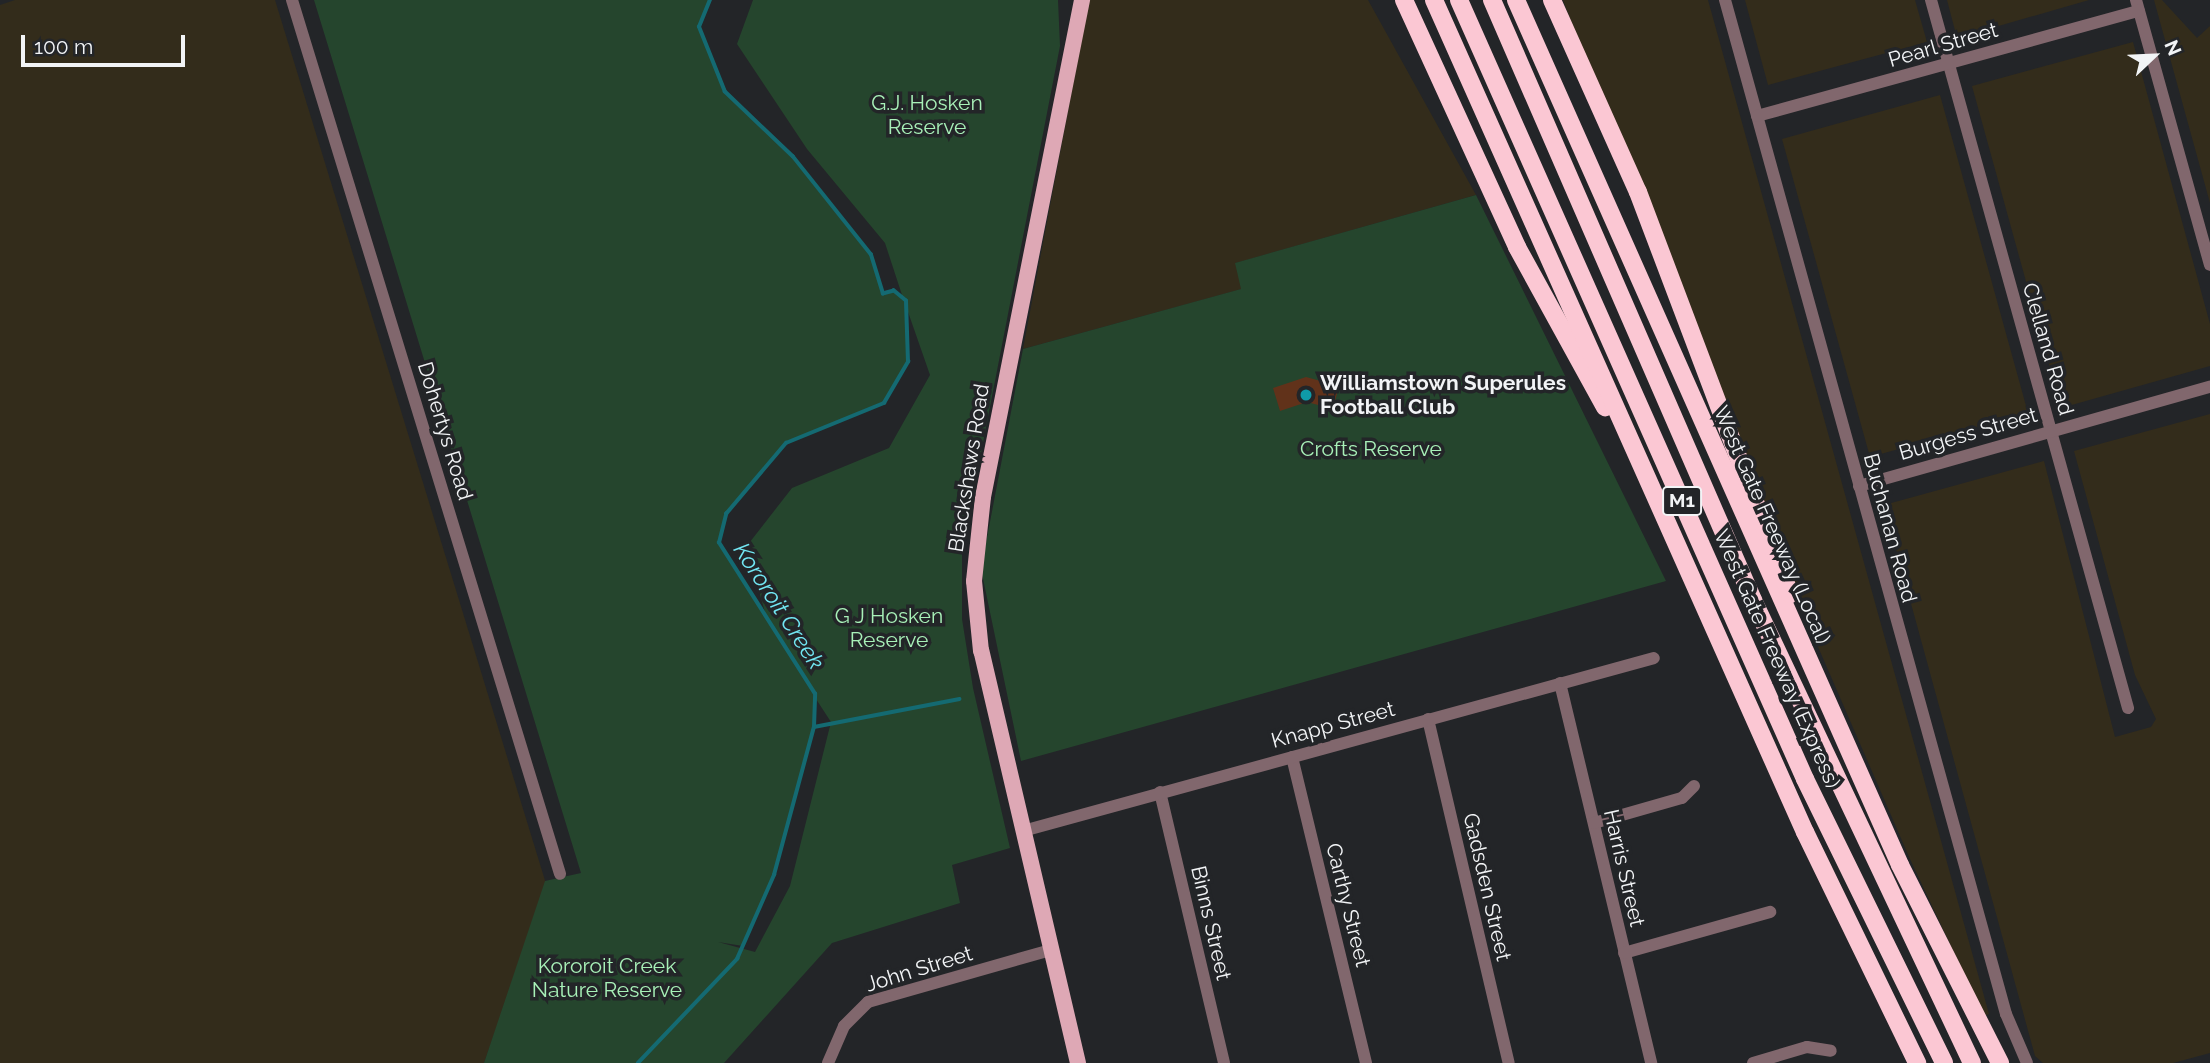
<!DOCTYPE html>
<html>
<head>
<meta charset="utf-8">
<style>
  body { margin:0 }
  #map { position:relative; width:2210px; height:1063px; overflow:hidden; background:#232528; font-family:Raleway,sans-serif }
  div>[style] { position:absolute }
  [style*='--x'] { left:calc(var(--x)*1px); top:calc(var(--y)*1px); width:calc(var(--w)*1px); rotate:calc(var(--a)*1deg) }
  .industrial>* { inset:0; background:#332c1b }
  .green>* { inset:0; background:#25452d }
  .stream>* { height:3.5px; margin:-1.75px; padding:0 1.75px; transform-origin:1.75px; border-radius:1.75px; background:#146a72 }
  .building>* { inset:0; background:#61321a }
  .minor>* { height:12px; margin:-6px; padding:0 6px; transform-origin:6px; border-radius:6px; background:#81676d }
  .major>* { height:16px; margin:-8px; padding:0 8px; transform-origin:8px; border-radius:8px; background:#dea8b5 }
  .highway>* { height:18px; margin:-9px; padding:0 9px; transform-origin:9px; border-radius:9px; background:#fbc7d3 }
  .dots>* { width:19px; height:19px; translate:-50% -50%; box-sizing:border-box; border:4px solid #232528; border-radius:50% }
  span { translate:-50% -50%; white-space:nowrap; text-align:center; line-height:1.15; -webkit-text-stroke:7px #232528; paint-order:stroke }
  .shield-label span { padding:2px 5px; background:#232528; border:2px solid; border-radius:5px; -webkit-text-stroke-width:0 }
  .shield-label { font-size:19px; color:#f2f4f6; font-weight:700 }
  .street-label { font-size:21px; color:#f2f4f6 }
  .park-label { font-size:21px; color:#a8f1b8 }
  .poi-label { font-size:21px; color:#f2f4f6; font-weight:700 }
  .left { translate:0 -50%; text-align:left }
  .water-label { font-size:23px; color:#72e7f3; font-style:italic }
  .north { position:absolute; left:2119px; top:21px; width:70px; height:70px; -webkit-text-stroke:5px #232528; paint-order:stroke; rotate:67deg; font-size:19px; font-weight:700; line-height:28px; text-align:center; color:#f2f4f6 }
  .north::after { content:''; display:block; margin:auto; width:24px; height:32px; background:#f2f4f6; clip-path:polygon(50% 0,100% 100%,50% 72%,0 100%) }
  .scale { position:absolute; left:21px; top:35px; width:164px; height:32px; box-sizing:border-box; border:4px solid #f2f4f6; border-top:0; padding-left:9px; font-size:21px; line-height:24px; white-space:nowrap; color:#f2f4f6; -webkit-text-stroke:5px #232528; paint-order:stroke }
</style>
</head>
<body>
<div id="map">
  <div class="industrial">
    <div style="clip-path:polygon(15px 0,275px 0,547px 887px,484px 1063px,0 1063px,0 5px)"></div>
    <div style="clip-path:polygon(1089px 0,1368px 0,1476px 195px,1236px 263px,1242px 289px,1023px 349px)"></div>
    <div style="clip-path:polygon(1563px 0,1708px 0,1989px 1014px,1984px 1016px,1910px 859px,1744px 476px)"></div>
    <div style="clip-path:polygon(1745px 0,1915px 0,1927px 42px,1768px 85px)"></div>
    <div style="clip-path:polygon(1947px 0,2089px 0,1957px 38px)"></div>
    <div style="clip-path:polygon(2154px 0,2162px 0,2197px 38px,2210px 26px,2210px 203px)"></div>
    <div style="clip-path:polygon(2133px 42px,2210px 324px,2210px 366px,2061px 408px,1972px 86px)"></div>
    <div style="clip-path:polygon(1940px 95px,2028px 413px,1870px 457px,1782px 139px)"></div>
    <div style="clip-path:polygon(2210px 414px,2210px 1053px,2173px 1063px,2043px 1063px,2035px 1056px,1884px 505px,2044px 461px,2115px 737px,2151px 727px,2156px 719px,2135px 675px,2074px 451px)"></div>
  </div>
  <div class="green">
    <div style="clip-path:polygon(evenodd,314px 0,710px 0,699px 27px,725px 92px,793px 157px,871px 255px,883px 294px,894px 291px,903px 298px,885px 243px,807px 149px,737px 44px,753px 0,1058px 0,1060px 46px,962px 551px,962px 619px,973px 688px,1010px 848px,952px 865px,960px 903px,832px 943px,724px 1063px,484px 1063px,545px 881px,581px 873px,314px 0,907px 309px,930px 375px,889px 448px,792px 488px,746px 547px,765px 612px,719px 543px,726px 514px,786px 443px,884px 403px,908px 362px,907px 309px,314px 0,816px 699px,831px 722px,790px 886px,755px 952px,718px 942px,743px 946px,774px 875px,814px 727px,816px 699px)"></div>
    <div style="clip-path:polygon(1476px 195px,1666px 581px,1021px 761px,981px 569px,1023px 349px,1241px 289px,1235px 263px)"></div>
  </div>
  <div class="stream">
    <div style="--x:814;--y:727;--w:148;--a:-10.9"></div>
    <div style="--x:638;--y:1063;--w:144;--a:-46.4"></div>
    <div style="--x:737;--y:959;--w:92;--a:-66.2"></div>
    <div style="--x:774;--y:875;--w:153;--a:-74.9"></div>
    <div style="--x:814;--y:727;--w:33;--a:-88"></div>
    <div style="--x:815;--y:694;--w:179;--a:-122.4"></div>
    <div style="--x:719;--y:543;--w:30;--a:-76"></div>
    <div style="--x:726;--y:514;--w:93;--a:-49.8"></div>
    <div style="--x:786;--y:443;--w:106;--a:-22.2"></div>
    <div style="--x:884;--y:403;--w:48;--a:-59.7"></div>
    <div style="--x:908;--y:362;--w:61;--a:-91.9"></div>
    <div style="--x:906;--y:301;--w:16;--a:-140"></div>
    <div style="--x:894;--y:291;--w:11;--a:165"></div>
    <div style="--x:883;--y:294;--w:41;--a:-107.1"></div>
    <div style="--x:871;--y:255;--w:125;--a:-128.5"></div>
    <div style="--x:793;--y:157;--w:94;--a:-136.3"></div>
    <div style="--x:725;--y:92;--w:70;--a:-111.8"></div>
    <div style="--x:699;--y:27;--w:29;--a:-68"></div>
  </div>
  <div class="building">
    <div style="clip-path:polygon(1306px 377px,1339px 386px,1333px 409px,1307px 402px,1280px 411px,1273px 388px)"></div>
  </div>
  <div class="minor">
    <div style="--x:292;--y:0;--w:914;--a:72.95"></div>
    <div style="--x:1725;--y:0;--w:1052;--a:74.51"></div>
    <div style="--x:2006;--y:1014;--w:53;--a:66.8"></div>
    <div style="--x:1931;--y:0;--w:735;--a:74.45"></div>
    <div style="--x:2136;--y:0;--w:275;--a:74.4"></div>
    <div style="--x:1757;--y:116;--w:396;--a:-15.4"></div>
    <div style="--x:1859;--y:486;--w:365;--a:-15.8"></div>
    <div style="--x:1560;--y:683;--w:391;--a:76.5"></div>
    <div style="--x:1428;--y:719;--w:353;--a:76.8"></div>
    <div style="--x:1292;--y:757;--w:315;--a:76.4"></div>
    <div style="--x:1160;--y:792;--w:278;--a:76.7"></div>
    <div style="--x:1594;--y:823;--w:91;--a:-15.9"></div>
    <div style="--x:1682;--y:798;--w:17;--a:-45"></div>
    <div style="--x:1023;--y:831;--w:654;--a:-15.33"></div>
    <div style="--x:1624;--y:953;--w:152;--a:-15.7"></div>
    <div style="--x:828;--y:1063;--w:40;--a:-66.6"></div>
    <div style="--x:844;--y:1026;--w:34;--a:-45"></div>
    <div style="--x:868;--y:1002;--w:190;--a:-15.9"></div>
    <div style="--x:1753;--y:1063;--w:56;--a:-16.5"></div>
    <div style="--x:1807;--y:1047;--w:24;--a:9"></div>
  </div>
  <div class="major">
    <div style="--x:1078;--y:1063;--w:423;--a:-103.2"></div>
    <div style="--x:981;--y:651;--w:70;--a:-95.7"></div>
    <div style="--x:974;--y:581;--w:84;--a:-83.9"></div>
    <div style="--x:983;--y:497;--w:507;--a:-78.73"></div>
  </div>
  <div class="highway">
    <div style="--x:1404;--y:0;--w:272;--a:65.4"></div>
    <div style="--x:1517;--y:247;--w:183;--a:61.2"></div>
    <div style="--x:1434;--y:0;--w:911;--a:65.97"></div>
    <div style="--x:1805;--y:832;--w:257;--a:64.1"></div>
    <div style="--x:1459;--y:0;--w:852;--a:66.05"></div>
    <div style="--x:1805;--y:779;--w:316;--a:63.9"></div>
    <div style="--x:1492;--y:0;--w:654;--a:66.49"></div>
    <div style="--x:1753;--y:600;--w:512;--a:64.69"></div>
    <div style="--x:1516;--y:0;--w:946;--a:66.06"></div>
    <div style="--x:1900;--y:865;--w:222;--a:63.2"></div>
    <div style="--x:1552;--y:0;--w:210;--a:65.9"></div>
    <div style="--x:1638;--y:192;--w:430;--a:69.3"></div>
  </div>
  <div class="dots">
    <div style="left:1306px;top:395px;background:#0f9aa8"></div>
  </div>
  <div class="shield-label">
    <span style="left:1682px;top:501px">M1</span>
  </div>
  <div class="street-label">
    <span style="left:1943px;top:45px;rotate:-16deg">Pearl Street</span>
    <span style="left:2048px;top:349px;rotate:74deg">Clelland Road</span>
    <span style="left:445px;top:431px;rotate:73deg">Dohertys Road</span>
    <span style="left:1968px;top:434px;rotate:-16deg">Burgess Street</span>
    <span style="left:969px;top:468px;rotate:-81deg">Blackshaws Road</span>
    <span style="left:1772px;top:525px;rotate:66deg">West Gate Freeway (Local)</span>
    <span style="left:1890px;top:528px;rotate:75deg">Buchanan Road</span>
    <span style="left:1777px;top:659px;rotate:66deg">West Gate Freeway (Express)</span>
    <span style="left:1333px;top:725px;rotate:-15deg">Knapp Street</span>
    <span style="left:1624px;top:868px;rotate:77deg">Harris Street</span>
    <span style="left:1487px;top:887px;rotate:77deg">Gadsden Street</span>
    <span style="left:1348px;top:905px;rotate:76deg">Carthy Street</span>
    <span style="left:1211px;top:923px;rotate:77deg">Binns Street</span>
    <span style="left:919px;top:969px;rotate:-17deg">John Street</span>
  </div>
  <div class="park-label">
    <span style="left:927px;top:115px">G.J. Hosken<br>Reserve</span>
    <span style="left:1371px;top:449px">Crofts Reserve</span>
    <span style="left:889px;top:628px">G J Hosken<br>Reserve</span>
    <span style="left:607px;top:978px">Kororoit Creek<br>Nature Reserve</span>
  </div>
  <div class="poi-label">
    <span class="left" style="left:1320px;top:395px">Williamstown Superules<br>Football Club</span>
  </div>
  <div class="water-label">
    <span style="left:779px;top:606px;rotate:57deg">Kororoit Creek</span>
  </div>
  <div class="north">N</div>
  <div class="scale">100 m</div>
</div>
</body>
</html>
